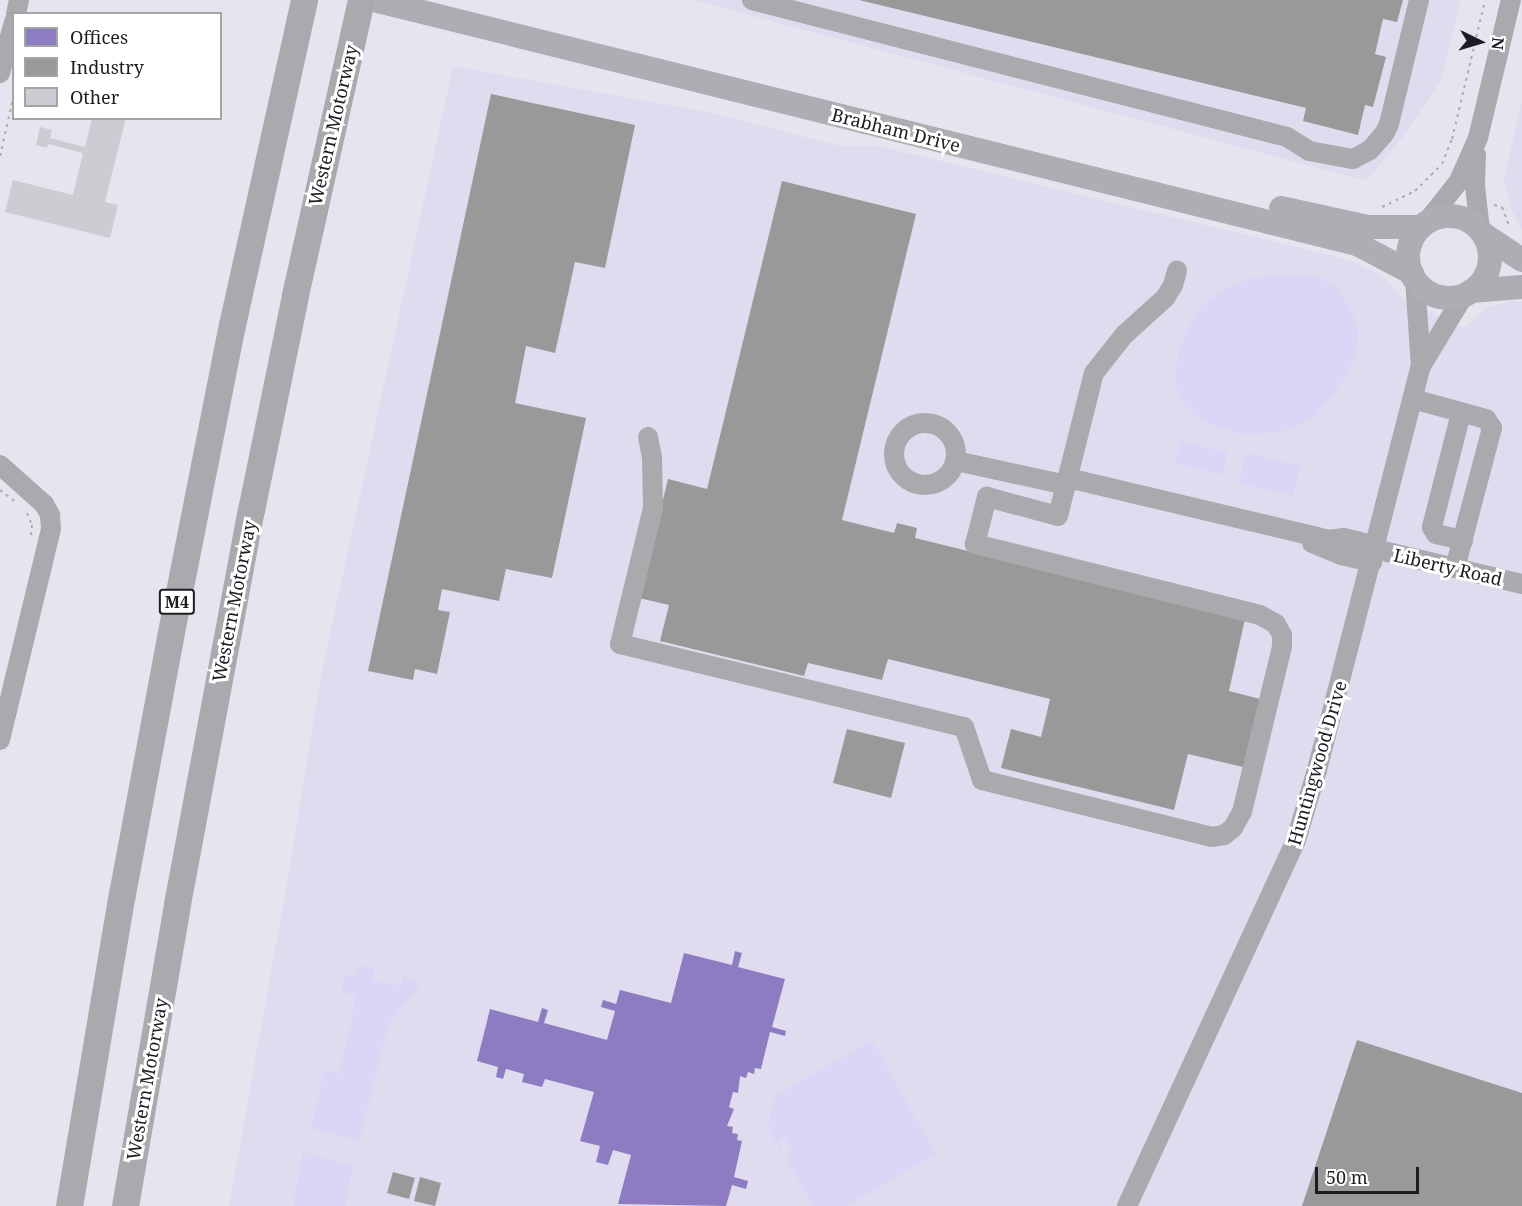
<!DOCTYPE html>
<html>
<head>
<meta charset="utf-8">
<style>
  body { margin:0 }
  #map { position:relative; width:1522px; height:1206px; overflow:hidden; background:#e6e5ef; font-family:"Noto Serif",serif }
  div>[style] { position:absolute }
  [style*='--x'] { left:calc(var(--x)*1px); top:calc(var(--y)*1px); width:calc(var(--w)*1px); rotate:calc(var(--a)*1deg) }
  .built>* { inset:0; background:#dedcee }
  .green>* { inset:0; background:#dad6f6 }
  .offices>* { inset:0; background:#8e7cc3 }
  .industry>* { inset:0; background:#999 }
  .building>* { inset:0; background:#ccccd3 }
  .path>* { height:2px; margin-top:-1px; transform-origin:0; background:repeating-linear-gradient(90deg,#acacb1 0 3px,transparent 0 7.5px) }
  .minor>* { height:20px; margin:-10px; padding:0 10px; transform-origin:10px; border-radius:10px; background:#aaaaae }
  .minor>.ring { margin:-10px; padding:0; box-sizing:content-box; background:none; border:20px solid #aaaaae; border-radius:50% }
  .major>* { height:24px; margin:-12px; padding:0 12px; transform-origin:12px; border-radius:12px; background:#aeadb3 }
  .major>.ring { margin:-12px; padding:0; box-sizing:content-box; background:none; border:24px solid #aeadb3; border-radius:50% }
  .highway>* { height:27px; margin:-13.5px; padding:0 13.5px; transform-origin:13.5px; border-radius:13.5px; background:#a9a9ae }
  span { translate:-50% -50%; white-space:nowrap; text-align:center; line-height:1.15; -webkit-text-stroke:6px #fff; paint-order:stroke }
  .shield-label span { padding:2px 4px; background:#fff; border:2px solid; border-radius:4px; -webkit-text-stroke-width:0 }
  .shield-label { font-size:16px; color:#1c1c22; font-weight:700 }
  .street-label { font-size:18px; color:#1c1c22 }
  .legend { position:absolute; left:12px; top:12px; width:210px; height:108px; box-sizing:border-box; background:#fff; border:2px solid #a4a4a7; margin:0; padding:8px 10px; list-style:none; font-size:18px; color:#1c1c22 }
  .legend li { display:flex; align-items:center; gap:12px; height:30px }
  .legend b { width:30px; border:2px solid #a4a4a7 }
  .north { position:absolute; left:1450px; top:12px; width:60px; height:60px; -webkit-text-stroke:4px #fff; paint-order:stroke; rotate:95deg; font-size:16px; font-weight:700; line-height:24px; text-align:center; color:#1c1c22 }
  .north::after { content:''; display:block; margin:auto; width:21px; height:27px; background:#1c1c22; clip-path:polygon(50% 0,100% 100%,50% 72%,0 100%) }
  .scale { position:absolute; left:1315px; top:1167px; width:104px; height:27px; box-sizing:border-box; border:3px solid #1c1c22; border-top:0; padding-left:8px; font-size:18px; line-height:21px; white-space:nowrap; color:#1c1c22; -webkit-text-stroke:4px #fff; paint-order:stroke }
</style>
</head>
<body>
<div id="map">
  <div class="built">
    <div style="clip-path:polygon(693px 0,1461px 0,1441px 81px,1406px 133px,1366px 181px)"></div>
    <div style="clip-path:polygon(453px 66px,707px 112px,840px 146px,875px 145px,1349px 260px,1383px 276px,1402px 298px,1464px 328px,1487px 307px,1514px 301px,1522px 302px,1522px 1206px,229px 1206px,287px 883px,320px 680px)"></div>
    <div style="clip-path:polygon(1522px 101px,1522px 230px,1511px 209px,1504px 178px)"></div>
  </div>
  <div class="green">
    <div style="clip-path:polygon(1296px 274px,1317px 277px,1336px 287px,1354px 314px,1358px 333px,1356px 357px,1337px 390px,1315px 416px,1288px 431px,1245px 435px,1209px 424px,1195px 415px,1181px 400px,1175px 383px,1178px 355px,1186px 331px,1200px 307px,1221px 291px,1247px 279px)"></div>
    <div style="clip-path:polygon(1180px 441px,1228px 453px,1222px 475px,1175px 463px)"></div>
    <div style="clip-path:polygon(1246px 453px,1300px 466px,1293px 496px,1239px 483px)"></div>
    <div style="clip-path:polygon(359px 965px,375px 968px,373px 980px,401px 986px,402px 976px,412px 978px,420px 985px,388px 1025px,359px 1141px,311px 1128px,324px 1071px,340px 1074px,356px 996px,341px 993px,344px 975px,356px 977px)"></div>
    <div style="clip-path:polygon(872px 1040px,936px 1154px,847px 1206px,813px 1206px,786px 1159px,791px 1152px,785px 1137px,778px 1141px,782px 1148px,780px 1150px,768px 1129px,773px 1100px,778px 1094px)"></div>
    <div style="clip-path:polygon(303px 1152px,353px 1166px,345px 1206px,293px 1206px)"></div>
  </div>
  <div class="offices">
    <div style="clip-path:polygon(735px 951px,742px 953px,738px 967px,785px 979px,772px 1027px,786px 1031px,785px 1036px,770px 1032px,761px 1069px,755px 1068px,754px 1074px,748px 1072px,746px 1078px,740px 1076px,738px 1093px,733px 1092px,729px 1107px,734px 1109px,727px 1126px,733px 1127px,732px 1133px,738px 1134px,737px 1140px,742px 1141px,734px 1177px,748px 1181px,746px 1189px,732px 1185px,726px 1206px,618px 1204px,631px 1155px,613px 1150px,608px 1165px,596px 1162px,600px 1146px,580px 1141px,594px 1092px,545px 1079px,542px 1087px,522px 1082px,524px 1074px,506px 1069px,503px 1079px,496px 1077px,498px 1067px,477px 1061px,490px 1009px,538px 1022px,542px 1008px,548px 1010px,544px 1023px,607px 1040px,615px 1011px,601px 1007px,603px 1000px,616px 1004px,620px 990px,671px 1003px,684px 953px,732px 965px)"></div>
  </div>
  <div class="industry">
    <div style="clip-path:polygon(859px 0,1403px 0,1397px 22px,1383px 19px,1375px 54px,1386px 57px,1373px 107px,1365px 105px,1358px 135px,1303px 121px,1306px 108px)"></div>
    <div style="clip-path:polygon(491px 94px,635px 125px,605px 268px,575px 262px,555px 353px,526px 346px,515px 403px,586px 418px,552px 578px,506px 569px,499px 601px,442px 589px,438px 610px,450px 612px,437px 674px,415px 669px,413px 680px,368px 671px)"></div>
    <div style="clip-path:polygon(782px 181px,916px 214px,842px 520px,894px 533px,897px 523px,917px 528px,915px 538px,1245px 619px,1229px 691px,1260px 699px,1243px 767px,1188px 754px,1174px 810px,1001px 768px,1011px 729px,1041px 737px,1050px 699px,888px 659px,882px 680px,808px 663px,804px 676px,660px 641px,669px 605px,639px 598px,668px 479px,707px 489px)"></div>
    <div style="clip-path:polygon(847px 729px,905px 743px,891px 798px,833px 783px)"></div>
    <div style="clip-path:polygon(1357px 1040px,1522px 1093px,1522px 1206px,1302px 1206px)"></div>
    <div style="clip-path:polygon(393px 1172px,415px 1178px,409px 1199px,387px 1193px)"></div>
    <div style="clip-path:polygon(420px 1177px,441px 1183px,435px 1206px,414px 1201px)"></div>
  </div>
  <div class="building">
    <div style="clip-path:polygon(92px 118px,126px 118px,105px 202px,118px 205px,110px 238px,5px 212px,13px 180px,73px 195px,83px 153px,48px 144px,47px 148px,36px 145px,40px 127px,52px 130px,50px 138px,85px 147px)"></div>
  </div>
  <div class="path">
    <div style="--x:0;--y:156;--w:64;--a:-77.3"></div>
    <div style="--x:1494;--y:205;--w:8;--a:14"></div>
    <div style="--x:1502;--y:207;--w:22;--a:69"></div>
    <div style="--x:1382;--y:207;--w:37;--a:-26"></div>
    <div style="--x:1415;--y:191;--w:38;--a:-45"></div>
    <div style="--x:1442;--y:164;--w:27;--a:-68"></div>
    <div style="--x:1452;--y:139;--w:143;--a:-76.6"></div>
    <div style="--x:0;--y:490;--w:18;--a:38"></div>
    <div style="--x:27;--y:513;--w:13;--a:67"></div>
    <div style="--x:32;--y:525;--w:11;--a:95"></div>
  </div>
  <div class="minor">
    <div style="--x:752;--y:0;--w:552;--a:14.36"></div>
    <div style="--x:1287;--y:137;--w:26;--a:32"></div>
    <div style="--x:1309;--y:151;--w:45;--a:10.3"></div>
    <div style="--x:1353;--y:159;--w:19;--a:-28"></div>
    <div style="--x:1370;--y:150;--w:21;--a:-49"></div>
    <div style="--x:1384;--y:134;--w:11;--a:-63"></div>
    <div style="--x:1389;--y:124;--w:128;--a:-76.4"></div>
    <div style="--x:16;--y:14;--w:14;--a:-78"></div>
    <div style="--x:0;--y:73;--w:53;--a:-74.6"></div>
    <div style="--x:1476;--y:155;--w:31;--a:92"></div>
    <div style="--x:1475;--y:186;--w:44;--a:83.5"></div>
    <div style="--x:1426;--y:223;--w:53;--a:-51.8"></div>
    <div style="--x:1459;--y:181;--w:47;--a:-66.2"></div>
    <div style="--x:1478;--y:138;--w:142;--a:-76.6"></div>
    <div style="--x:1415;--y:279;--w:87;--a:86.1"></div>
    <div style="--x:1413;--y:399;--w:76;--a:15.3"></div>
    <div style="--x:1486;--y:419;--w:11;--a:56"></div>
    <div style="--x:1492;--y:428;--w:145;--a:104.8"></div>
    <div style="--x:1461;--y:413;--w:118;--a:104.3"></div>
    <div style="--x:1432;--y:527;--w:8;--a:60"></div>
    <div style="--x:1436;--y:534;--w:28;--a:13"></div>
    <div class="ring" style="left:894px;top:423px;width:42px;height:42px"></div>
    <div style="--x:648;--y:437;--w:20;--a:79"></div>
    <div style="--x:652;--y:457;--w:51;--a:88.9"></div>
    <div style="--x:653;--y:508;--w:140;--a:103.6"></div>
    <div style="--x:620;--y:644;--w:354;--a:13.6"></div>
    <div style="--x:964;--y:727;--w:56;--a:71.2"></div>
    <div style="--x:982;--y:780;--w:237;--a:13.9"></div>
    <div style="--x:1212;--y:837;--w:12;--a:-9"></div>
    <div style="--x:1224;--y:835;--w:11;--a:-38"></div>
    <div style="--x:1233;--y:828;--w:18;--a:-61"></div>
    <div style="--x:1242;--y:812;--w:170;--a:-76.4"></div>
    <div style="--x:1282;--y:647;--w:12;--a:-90"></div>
    <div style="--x:1282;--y:635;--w:13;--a:-119"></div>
    <div style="--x:1276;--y:624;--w:18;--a:-151"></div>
    <div style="--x:1260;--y:615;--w:294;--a:-166"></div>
    <div style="--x:975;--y:544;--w:49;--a:-75.7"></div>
    <div style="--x:987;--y:497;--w:73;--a:15"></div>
    <div style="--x:1058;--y:516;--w:147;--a:-75.9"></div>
    <div style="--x:1094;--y:373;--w:48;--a:-51.7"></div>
    <div style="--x:1124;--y:335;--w:55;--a:-42.1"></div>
    <div style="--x:1165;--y:298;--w:15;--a:-58"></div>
    <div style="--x:1173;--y:285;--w:15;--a:-74"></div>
    <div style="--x:956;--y:461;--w:113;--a:12.3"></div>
    <div style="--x:0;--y:465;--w:59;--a:41.6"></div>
    <div style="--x:44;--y:504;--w:13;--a:61"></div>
    <div style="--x:50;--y:515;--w:14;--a:86"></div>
    <div style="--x:51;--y:529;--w:217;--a:103.6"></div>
    <div style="--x:1068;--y:478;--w:252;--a:13.3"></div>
    <div style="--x:1313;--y:536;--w:16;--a:14"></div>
    <div style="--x:1329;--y:540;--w:15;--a:-8"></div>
    <div style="--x:1344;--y:538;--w:33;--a:14"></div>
    <div style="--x:1312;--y:543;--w:31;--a:22"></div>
    <div style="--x:1341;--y:555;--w:32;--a:13"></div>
    <div style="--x:1375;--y:549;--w:151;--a:13.4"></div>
    <div style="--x:1127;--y:1206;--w:403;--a:-65.2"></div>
    <div style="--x:1296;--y:840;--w:73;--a:-73.3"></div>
    <div style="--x:1317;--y:770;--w:417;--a:-75.6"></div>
    <div style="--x:1421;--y:366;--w:83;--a:-58.8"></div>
  </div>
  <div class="major">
    <div style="--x:374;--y:0;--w:1013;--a:13.94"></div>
    <div style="--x:1357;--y:244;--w:62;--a:27.8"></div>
    <div style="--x:1281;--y:208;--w:89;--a:12.3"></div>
    <div style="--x:1368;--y:227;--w:53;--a:0"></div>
    <div class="ring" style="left:1408px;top:216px;width:58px;height:58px"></div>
    <div style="--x:1483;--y:234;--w:47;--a:33.7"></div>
    <div style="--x:1471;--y:291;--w:51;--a:-4.5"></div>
  </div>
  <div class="highway">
    <div style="--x:69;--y:1206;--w:316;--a:-80.4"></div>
    <div style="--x:122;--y:894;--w:287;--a:-79.4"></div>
    <div style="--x:175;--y:612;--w:293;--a:-78.8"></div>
    <div style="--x:232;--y:325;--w:333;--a:-77.5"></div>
    <div style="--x:125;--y:1206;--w:306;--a:-80.2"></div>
    <div style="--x:177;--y:904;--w:401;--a:-79.4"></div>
    <div style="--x:251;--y:510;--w:219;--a:-78.4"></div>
    <div style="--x:295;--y:295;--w:302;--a:-77.4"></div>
  </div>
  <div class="shield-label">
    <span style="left:177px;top:602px">M4</span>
  </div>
  <div class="street-label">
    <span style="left:333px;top:125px;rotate:-77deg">Western Motorway</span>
    <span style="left:896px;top:130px;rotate:14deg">Brabham Drive</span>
    <span style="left:1448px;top:567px;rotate:13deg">Liberty Road</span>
    <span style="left:234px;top:601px;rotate:-79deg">Western Motorway</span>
    <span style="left:1317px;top:763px;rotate:-74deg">Huntingwood Drive</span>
    <span style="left:147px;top:1079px;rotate:-80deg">Western Motorway</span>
  </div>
  <ul class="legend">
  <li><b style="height:16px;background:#8e7cc3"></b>Offices</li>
  <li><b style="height:16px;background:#999"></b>Industry</li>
  <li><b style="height:16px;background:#ccccd3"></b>Other</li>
  </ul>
  <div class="north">N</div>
  <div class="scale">50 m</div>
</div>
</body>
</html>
